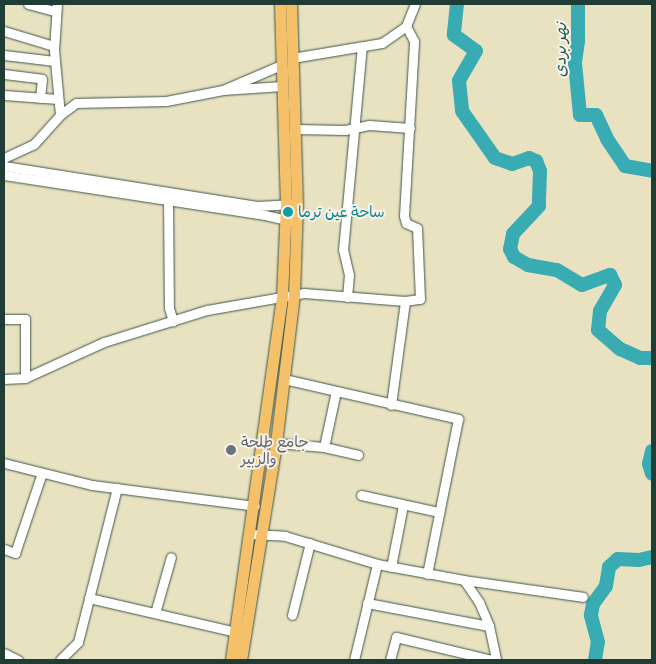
<!DOCTYPE html>
<html>
<head>
<meta charset="utf-8">
<style>
  body { margin:0 }
  #map { position:relative; width:656px; height:664px; overflow:hidden; background:#e9e2c1; font-family:Delius,"Playpen Sans Arabic",sans-serif }
  div>[style] { position:absolute }
  [style*='--x'] { left:calc(var(--x)*1px); top:calc(var(--y)*1px); width:calc(var(--w)*1px); rotate:calc(var(--a)*1deg) }
  .river>* { height:14px; margin:-7px; padding:0 7px; transform-origin:7px; border-radius:7px; background:#39abb3 }
  .roads { filter:drop-shadow(0 0 1px #3d5649) drop-shadow(0 0 1px #3d5649) }
  .minor>* { height:9px; margin:-4.5px; padding:0 4.5px; transform-origin:4.5px; border-radius:4.5px; background:#fff }
  .major>* { height:11px; margin:-5.5px; padding:0 5.5px; transform-origin:5.5px; border-radius:5.5px; background:#f4c16a }
  .dots>* { width:14px; height:14px; translate:-50% -50%; box-sizing:border-box; border:2px solid #f7f3e8; border-radius:50% }
  span { translate:-50% -50%; white-space:nowrap; text-align:center; line-height:1.15; -webkit-text-stroke:4px #f7f3e8; paint-order:stroke }
  .culture-label { font-size:15px; color:#0d838f }
  .left { translate:0 -50%; text-align:left }
  .worship-label { font-size:15px; color:#5b616d }
  .water-label { font-size:16px; color:#275e5a; font-style:italic }
  .frame { position:absolute; inset:0; border:5px solid #1f3d34; pointer-events:none }
</style>
</head>
<body>
<div id="map">
  <div class="river">
    <div style="--x:457;--y:4;--w:31;--a:96"></div>
    <div style="--x:454;--y:35;--w:27;--a:36"></div>
    <div style="--x:476;--y:51;--w:34;--a:120"></div>
    <div style="--x:459;--y:81;--w:30;--a:84"></div>
    <div style="--x:462;--y:111;--w:57;--a:54.9"></div>
    <div style="--x:495;--y:158;--w:18;--a:19"></div>
    <div style="--x:512;--y:164;--w:18;--a:-19"></div>
    <div style="--x:529;--y:158;--w:8;--a:23"></div>
    <div style="--x:536;--y:161;--w:11;--a:68"></div>
    <div style="--x:540;--y:171;--w:35;--a:92"></div>
    <div style="--x:539;--y:206;--w:38;--a:133"></div>
    <div style="--x:513;--y:234;--w:15;--a:101"></div>
    <div style="--x:510;--y:249;--w:9;--a:63"></div>
    <div style="--x:514;--y:257;--w:16;--a:30"></div>
    <div style="--x:528;--y:265;--w:29;--a:10"></div>
    <div style="--x:557;--y:270;--w:29;--a:31"></div>
    <div style="--x:582;--y:285;--w:30;--a:-20"></div>
    <div style="--x:610;--y:275;--w:11;--a:63"></div>
    <div style="--x:615;--y:285;--w:30;--a:120"></div>
    <div style="--x:600;--y:311;--w:19;--a:96"></div>
    <div style="--x:598;--y:330;--w:29;--a:41"></div>
    <div style="--x:620;--y:349;--w:22;--a:24"></div>
    <div style="--x:640;--y:358;--w:12;--a:0"></div>
    <div style="--x:578;--y:4;--w:37;--a:90"></div>
    <div style="--x:578;--y:41;--w:22;--a:98"></div>
    <div style="--x:575;--y:63;--w:52;--a:84.5"></div>
    <div style="--x:580;--y:115;--w:16;--a:0"></div>
    <div style="--x:596;--y:115;--w:26;--a:65"></div>
    <div style="--x:607;--y:139;--w:32;--a:56"></div>
    <div style="--x:625;--y:166;--w:27;--a:10"></div>
    <div style="--x:652;--y:451;--w:13;--a:103"></div>
    <div style="--x:649;--y:464;--w:10;--a:73"></div>
    <div style="--x:595;--y:660;--w:18;--a:-81"></div>
    <div style="--x:598;--y:642;--w:28;--a:-105"></div>
    <div style="--x:591;--y:615;--w:11;--a:-80"></div>
    <div style="--x:593;--y:604;--w:22;--a:-54"></div>
    <div style="--x:606;--y:586;--w:19;--a:-81"></div>
    <div style="--x:609;--y:567;--w:12;--a:-42"></div>
    <div style="--x:618;--y:559;--w:21;--a:3"></div>
    <div style="--x:639;--y:560;--w:13;--a:-13"></div>
  </div>
  <div class="roads">
    <div class="minor">
      <div style="--x:28;--y:4;--w:28;--a:15"></div>
      <div style="--x:57;--y:4;--w:46;--a:93.7"></div>
      <div style="--x:54;--y:50;--w:65;--a:84.7"></div>
      <div style="--x:4;--y:31;--w:52;--a:16.7"></div>
      <div style="--x:4;--y:55;--w:51;--a:6.7"></div>
      <div style="--x:292;--y:58;--w:91;--a:-9.5"></div>
      <div style="--x:382;--y:43;--w:29;--a:-35"></div>
      <div style="--x:406;--y:26;--w:24;--a:-68"></div>
      <div style="--x:4;--y:74;--w:38;--a:7"></div>
      <div style="--x:42;--y:79;--w:19;--a:96"></div>
      <div style="--x:223;--y:90;--w:63;--a:-23.3"></div>
      <div style="--x:4;--y:95;--w:54;--a:4.2"></div>
      <div style="--x:295;--y:129;--w:50;--a:1.1"></div>
      <div style="--x:345;--y:130;--w:25;--a:-12"></div>
      <div style="--x:369;--y:125;--w:41;--a:4.2"></div>
      <div style="--x:4;--y:158;--w:33;--a:-25"></div>
      <div style="--x:34;--y:144;--w:39;--a:-48"></div>
      <div style="--x:60;--y:115;--w:20;--a:-37"></div>
      <div style="--x:76;--y:103;--w:90;--a:-1.3"></div>
      <div style="--x:166;--y:101;--w:58;--a:-10.9"></div>
      <div style="--x:223;--y:90;--w:59;--a:-3.9"></div>
      <div style="--x:4;--y:166;--w:256;--a:9"></div>
      <div style="--x:257;--y:206;--w:33;--a:-3"></div>
      <div style="--x:4;--y:175;--w:264;--a:8.7"></div>
      <div style="--x:265;--y:215;--w:26;--a:13"></div>
      <div style="--x:168;--y:200;--w:108;--a:89.5"></div>
      <div style="--x:169;--y:308;--w:14;--a:73"></div>
      <div style="--x:347;--y:297;--w:22;--a:-85"></div>
      <div style="--x:349;--y:275;--w:26;--a:-103"></div>
      <div style="--x:343;--y:250;--w:204;--a:-84.7"></div>
      <div style="--x:4;--y:319;--w:21;--a:0"></div>
      <div style="--x:25;--y:319;--w:59;--a:90"></div>
      <div style="--x:4;--y:379;--w:21;--a:-3"></div>
      <div style="--x:25;--y:378;--w:87;--a:-24.5"></div>
      <div style="--x:104;--y:342;--w:108;--a:-17.3"></div>
      <div style="--x:207;--y:310;--w:98;--a:-9.9"></div>
      <div style="--x:304;--y:293;--w:101;--a:4.5"></div>
      <div style="--x:405;--y:301;--w:15;--a:-8"></div>
      <div style="--x:420;--y:299;--w:71;--a:-92.4"></div>
      <div style="--x:417;--y:228;--w:12;--a:-156"></div>
      <div style="--x:406;--y:223;--w:7;--a:-106"></div>
      <div style="--x:404;--y:216;--w:175;--a:-86.7"></div>
      <div style="--x:414;--y:41;--w:17;--a:-118"></div>
      <div style="--x:284;--y:379;--w:179;--a:12.9"></div>
      <div style="--x:458;--y:419;--w:158;--a:101.3"></div>
      <div style="--x:391;--y:405;--w:105;--a:-82.3"></div>
      <div style="--x:276;--y:443;--w:48;--a:4.8"></div>
      <div style="--x:324;--y:447;--w:35;--a:13"></div>
      <div style="--x:324;--y:447;--w:57;--a:-77.9"></div>
      <div style="--x:4;--y:463;--w:91;--a:14"></div>
      <div style="--x:92;--y:485;--w:164;--a:7.3"></div>
      <div style="--x:361;--y:495;--w:80;--a:12.3"></div>
      <div style="--x:251;--y:534;--w:34;--a:3"></div>
      <div style="--x:285;--y:536;--w:96;--a:16.9"></div>
      <div style="--x:377;--y:564;--w:88;--a:10.4"></div>
      <div style="--x:464;--y:580;--w:27;--a:56"></div>
      <div style="--x:479;--y:602;--w:26;--a:67"></div>
      <div style="--x:489;--y:626;--w:35;--a:78"></div>
      <div style="--x:4;--y:549;--w:12;--a:20"></div>
      <div style="--x:15;--y:553;--w:84;--a:-71.4"></div>
      <div style="--x:391;--y:567;--w:63;--a:-79"></div>
      <div style="--x:464;--y:580;--w:120;--a:8.1"></div>
      <div style="--x:89;--y:598;--w:156;--a:13"></div>
      <div style="--x:367;--y:603;--w:124;--a:10.7"></div>
      <div style="--x:155;--y:613;--w:58;--a:-74.1"></div>
      <div style="--x:292;--y:615;--w:74;--a:-76"></div>
      <div style="--x:4;--y:653;--w:16;--a:27"></div>
      <div style="--x:60;--y:660;--w:25;--a:-45"></div>
      <div style="--x:78;--y:642;--w:159;--a:-75.8"></div>
      <div style="--x:354;--y:660;--w:99;--a:-76.5"></div>
      <div style="--x:390;--y:660;--w:24;--a:-75"></div>
      <div style="--x:396;--y:637;--w:99;--a:13.5"></div>
    </div>
    <div class="major">
      <div style="--x:231;--y:660;--w:367;--a:-82"></div>
      <div style="--x:282;--y:297;--w:92;--a:-87.5"></div>
      <div style="--x:286;--y:205;--w:201;--a:-91.7"></div>
      <div style="--x:241;--y:660;--w:220;--a:-80.8"></div>
      <div style="--x:276;--y:443;--w:150;--a:-83.1"></div>
      <div style="--x:294;--y:294;--w:89;--a:-88.1"></div>
      <div style="--x:297;--y:205;--w:201;--a:-91.7"></div>
    </div>
  </div>
  <div class="dots">
    <div style="left:288px;top:212px;background:#0f9aa8"></div>
    <div style="left:231px;top:450px;background:#6b7280"></div>
  </div>
  <div class="culture-label">
    <span class="left" style="left:298px;top:212px">ساحة عين ترما</span>
  </div>
  <div class="worship-label">
    <span class="left" style="left:241px;top:450px">جامع طلحة<br>والزبير</span>
  </div>
  <div class="water-label">
    <span style="left:560px;top:50px;rotate:-89deg">نهر بردى</span>
  </div>
  <div class="frame"></div>
</div>
</body>
</html>
